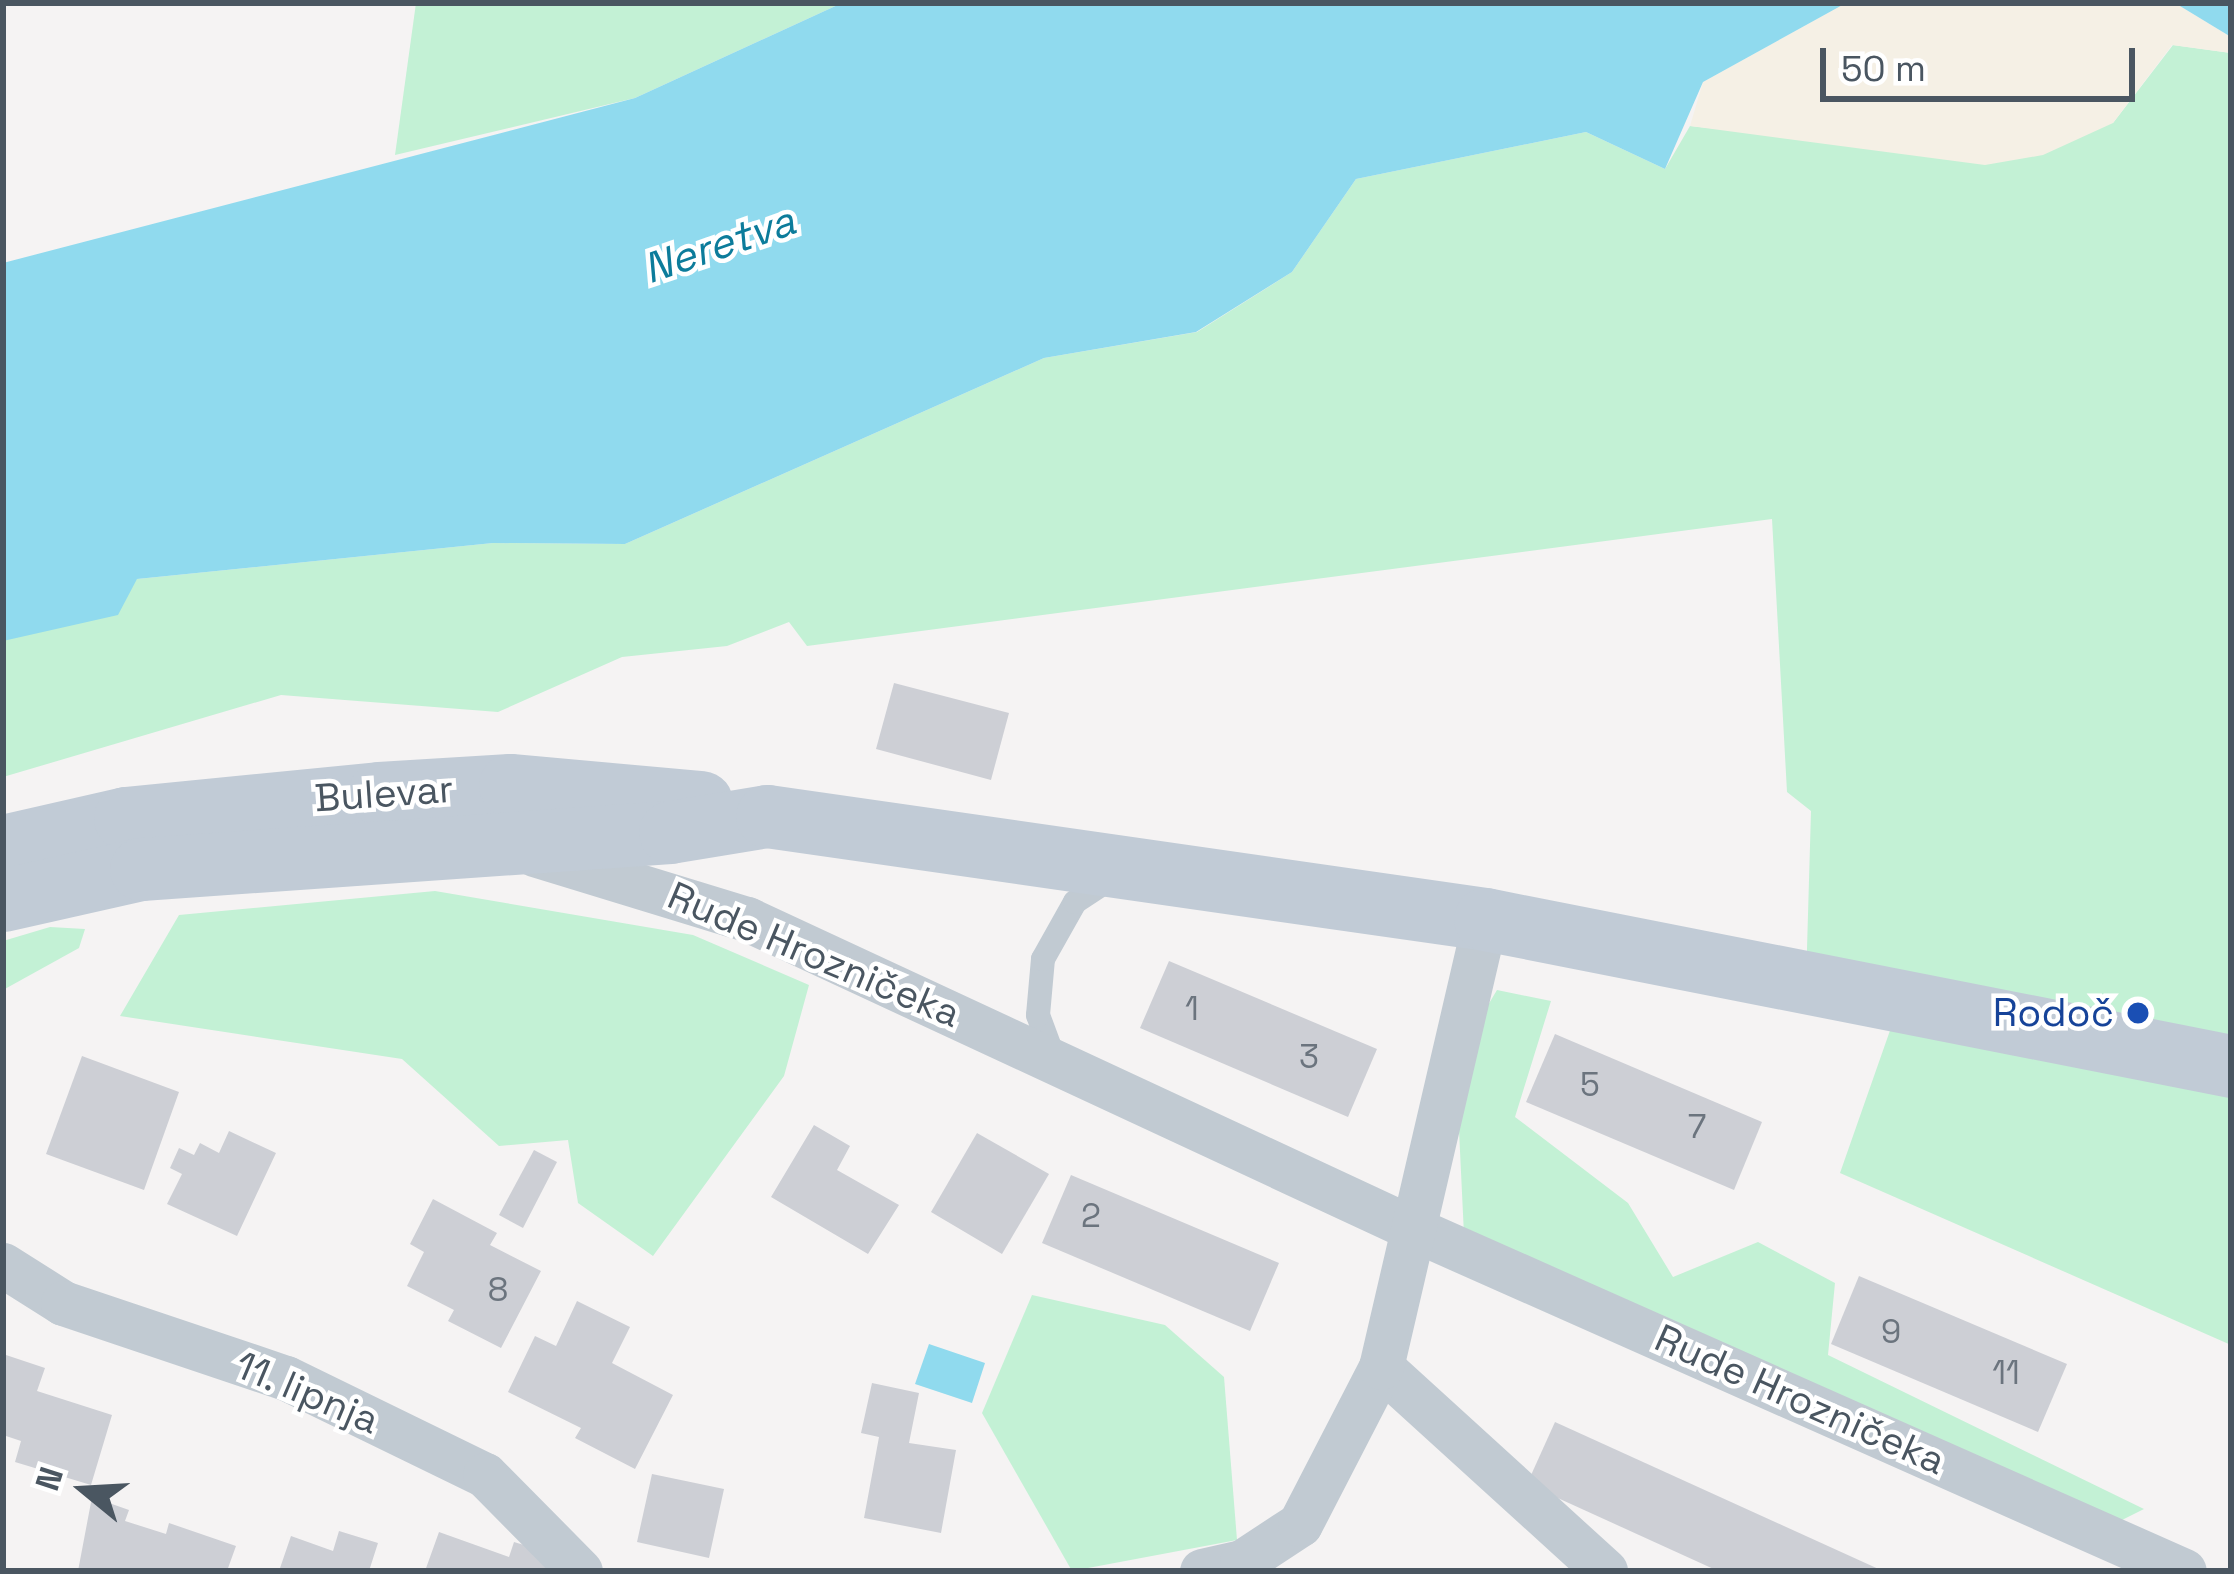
<!DOCTYPE html>
<html>
<head>
<meta charset="utf-8">
<style>
  body { margin:0 }
  #map { position:relative; width:2234px; height:1574px; overflow:hidden; background:#f5f3f3; font-family:"Space Grotesk",sans-serif }
  div>[style] { position:absolute }
  [style*='--x'] { left:calc(var(--x)*1px); top:calc(var(--y)*1px); width:calc(var(--w)*1px); rotate:calc(var(--a)*1deg) }
  .green>* { inset:0; background:#c3f1d5 }
  .sand>* { inset:0; background:#f5f0e5 }
  .water>* { inset:0; background:#90daee }
  .building>* { inset:0; background:#cdcfd5 }
  .lane>* { height:24px; margin:-12px; padding:0 12px; transform-origin:12px; border-radius:12px; background:#c1cad2 }
  .street>* { height:45px; margin:-22.5px; padding:0 22.5px; transform-origin:22.5px; border-radius:22.5px; background:#c1cad2 }
  .secondary>* { height:63px; margin:-31.5px; padding:0 31.5px; transform-origin:31.5px; border-radius:31.5px; background:#c1cbd6 }
  .dots>* { width:33px; height:33px; translate:-50% -50%; box-sizing:border-box; border:6px solid #fff; border-radius:50% }
  span { translate:-50% -50%; white-space:nowrap; text-align:center; line-height:1.15; -webkit-text-stroke:9px #fff; paint-order:stroke }
  .number-label { font-size:33px; color:#6b747e }
  .number-label span { -webkit-text-stroke-width:0 }
  .street-label { font-size:39px; color:#4a5661 }
  .transit-label { font-size:39px; color:#164399 }
  .right { translate:-100% -50%; text-align:right }
  .water-label { font-size:42px; color:#0c7c9b; font-style:italic }
  .frame { position:absolute; inset:0; border:6px solid #4a5661; pointer-events:none }
  .north { position:absolute; left:24px; top:1430px; width:120px; height:120px; -webkit-text-stroke:9px #fff; paint-order:stroke; rotate:288deg; font-size:33px; font-weight:700; line-height:48px; text-align:center; color:#4a5661 }
  .north::after { content:''; display:block; margin:auto; width:42px; height:54px; background:#4a5661; clip-path:polygon(50% 0,100% 100%,50% 72%,0 100%) }
  .scale { position:absolute; left:1820px; top:48px; width:315px; height:54px; box-sizing:border-box; border:6px solid #4a5661; border-top:0; padding-left:15px; font-size:36px; line-height:42px; white-space:nowrap; color:#4a5661; -webkit-text-stroke:9px #fff; paint-order:stroke }
</style>
</head>
<body>
<div id="map">
  <div class="green">
    <div style="clip-path:polygon(416px 3px,842px 3px,635px 98px,395px 155px)"></div>
    <div style="clip-path:polygon(2173px 45px,2231px 53px,2231px 1345px,1840px 1173px,1900px 1002px,1806px 983px,1811px 811px,1787px 792px,1772px 519px,807px 646px,789px 622px,727px 646px,622px 657px,498px 712px,281px 695px,3px 777px,3px 640px,137px 579px,493px 543px,625px 544px,1044px 358px,1197px 332px,1292px 272px,1356px 179px,1586px 132px,1665px 169px,1690px 126px,1831px 141px,2113px 123px)"></div>
    <div style="clip-path:polygon(435px 891px,693px 935px,809px 985px,784px 1076px,653px 1256px,578px 1203px,568px 1140px,499px 1146px,402px 1059px,120px 1016px,179px 915px)"></div>
    <div style="clip-path:polygon(50px 927px,85px 929px,79px 948px,3px 990px,3px 941px)"></div>
    <div style="clip-path:polygon(1497px 990px,1551px 1001px,1515px 1117px,1628px 1203px,1673px 1277px,1758px 1242px,1835px 1283px,1828px 1355px,2144px 1509px,2118px 1522px,1464px 1235px,1458px 1109px,1472px 1032px)"></div>
    <div style="clip-path:polygon(1032px 1295px,1165px 1325px,1224px 1377px,1237px 1540px,1072px 1571px,982px 1413px)"></div>
  </div>
  <div class="sand">
    <div style="clip-path:polygon(1846px 3px,2175px 3px,2231px 37px,2231px 53px,2172px 45px,2113px 123px,2043px 155px,1985px 165px,1690px 126px,1703px 82px)"></div>
  </div>
  <div class="water">
    <div style="clip-path:polygon(842px 3px,1846px 3px,1703px 82px,1665px 169px,1586px 132px,1356px 179px,1292px 272px,1196px 332px,1044px 358px,625px 544px,493px 543px,137px 579px,118px 615px,3px 641px,3px 263px,635px 98px)"></div>
    <div style="clip-path:polygon(2175px 3px,2231px 3px,2231px 37px)"></div>
    <div style="clip-path:polygon(929px 1344px,985px 1363px,972px 1403px,915px 1384px)"></div>
  </div>
  <div class="building">
    <div style="clip-path:polygon(894px 683px,1009px 713px,991px 780px,876px 749px)"></div>
    <div style="clip-path:polygon(1169px 961px,1377px 1049px,1348px 1117px,1140px 1028px)"></div>
    <div style="clip-path:polygon(1555px 1034px,1762px 1122px,1734px 1190px,1526px 1102px)"></div>
    <div style="clip-path:polygon(82px 1056px,179px 1092px,144px 1190px,46px 1154px)"></div>
    <div style="clip-path:polygon(814px 1125px,850px 1146px,837px 1170px,899px 1205px,868px 1254px,771px 1197px)"></div>
    <div style="clip-path:polygon(229px 1131px,276px 1153px,237px 1236px,167px 1204px,182px 1174px,170px 1168px,179px 1148px,194px 1155px,200px 1143px,219px 1153px)"></div>
    <div style="clip-path:polygon(977px 1133px,1049px 1174px,1002px 1254px,931px 1212px)"></div>
    <div style="clip-path:polygon(534px 1150px,557px 1162px,523px 1228px,499px 1215px)"></div>
    <div style="clip-path:polygon(1071px 1175px,1279px 1263px,1250px 1331px,1042px 1243px)"></div>
    <div style="clip-path:polygon(433px 1199px,497px 1233px,490px 1245px,541px 1271px,501px 1348px,448px 1321px,454px 1310px,407px 1286px,424px 1252px,410px 1244px)"></div>
    <div style="clip-path:polygon(1859px 1276px,2067px 1364px,2038px 1432px,1831px 1344px)"></div>
    <div style="clip-path:polygon(577px 1301px,630px 1327px,612px 1363px,673px 1395px,635px 1469px,575px 1438px,581px 1428px,508px 1392px,535px 1336px,556px 1346px)"></div>
    <div style="clip-path:polygon(3px 1354px,45px 1368px,37px 1391px,112px 1415px,91px 1485px,15px 1462px,21px 1441px,3px 1435px)"></div>
    <div style="clip-path:polygon(872px 1383px,919px 1393px,909px 1443px,956px 1450px,941px 1533px,864px 1518px,879px 1437px,861px 1433px)"></div>
    <div style="clip-path:polygon(1555px 1422px,1883px 1571px,1718px 1571px,1527px 1484px)"></div>
    <div style="clip-path:polygon(652px 1474px,724px 1489px,709px 1558px,637px 1542px)"></div>
    <div style="clip-path:polygon(92px 1497px,129px 1510px,125px 1521px,166px 1534px,169px 1523px,236px 1546px,227px 1571px,78px 1571px)"></div>
    <div style="clip-path:polygon(339px 1531px,378px 1543px,369px 1571px,279px 1571px,291px 1536px,333px 1551px)"></div>
    <div style="clip-path:polygon(439px 1532px,509px 1557px,514px 1542px,557px 1555px,552px 1571px,425px 1571px)"></div>
  </div>
  <div class="lane">
    <div style="--x:1055;--y:1061;--w:49;--a:-110.3"></div>
    <div style="--x:1038;--y:1015;--w:56;--a:-84.9"></div>
    <div style="--x:1043;--y:959;--w:65;--a:-60.7"></div>
    <div style="--x:1075;--y:902;--w:45;--a:-33.3"></div>
  </div>
  <div class="street">
    <div style="--x:534;--y:854;--w:223;--a:17"></div>
    <div style="--x:747;--y:919;--w:738;--a:24.93"></div>
    <div style="--x:1416;--y:1230;--w:840;--a:23.94"></div>
    <div style="--x:3;--y:1265;--w:71;--a:32.3"></div>
    <div style="--x:63;--y:1303;--w:235;--a:18.6"></div>
    <div style="--x:286;--y:1378;--w:221;--a:26"></div>
    <div style="--x:485;--y:1475;--w:135;--a:45.3"></div>
    <div style="--x:1381;--y:1367;--w:303;--a:42.3"></div>
    <div style="--x:1202;--y:1571;--w:41;--a:-12.7"></div>
    <div style="--x:1242;--y:1562;--w:69;--a:-33.2"></div>
    <div style="--x:1300;--y:1524;--w:177;--a:-62.7"></div>
    <div style="--x:1381;--y:1367;--w:460;--a:-76.9"></div>
  </div>
  <div class="secondary">
    <div style="--x:3;--y:846;--w:125;--a:-12.9"></div>
    <div style="--x:125;--y:818;--w:255;--a:-5.6"></div>
    <div style="--x:379;--y:793;--w:131;--a:-3.5"></div>
    <div style="--x:510;--y:785;--w:192;--a:5.1"></div>
    <div style="--x:3;--y:900;--w:141;--a:-12.7"></div>
    <div style="--x:141;--y:869;--w:530;--a:-4"></div>
    <div style="--x:670;--y:832;--w:98;--a:-9.4"></div>
    <div style="--x:767;--y:816;--w:725;--a:8.16"></div>
    <div style="--x:1485;--y:919;--w:760;--a:11.15"></div>
  </div>
  <div class="dots">
    <div style="left:2138px;top:1013px;background:#1a4fb4"></div>
  </div>
  <div class="number-label">
    <span style="left:1192px;top:1010px">1</span>
    <span style="left:1309px;top:1058px">3</span>
    <span style="left:1590px;top:1086px">5</span>
    <span style="left:1697px;top:1128px">7</span>
    <span style="left:1091px;top:1217px">2</span>
    <span style="left:498px;top:1291px">8</span>
    <span style="left:1891px;top:1333px">9</span>
    <span style="left:2006px;top:1374px">11</span>
  </div>
  <div class="street-label">
    <span style="left:384px;top:794px;rotate:-4deg">Bulevar</span>
    <span style="left:814px;top:955px;rotate:23deg">Rude Hrozničeka</span>
    <span style="left:307px;top:1393px;rotate:23deg">11. lipnja</span>
    <span style="left:1800px;top:1400px;rotate:24deg">Rude Hrozničeka</span>
  </div>
  <div class="transit-label">
    <span class="right" style="left:2114px;top:1013px">Rodoč</span>
  </div>
  <div class="water-label">
    <span style="left:719px;top:245px;rotate:-19deg">Neretva</span>
  </div>
  <div class="frame"></div>
  <div class="north">N</div>
  <div class="scale">50 m</div>
</div>
</body>
</html>
